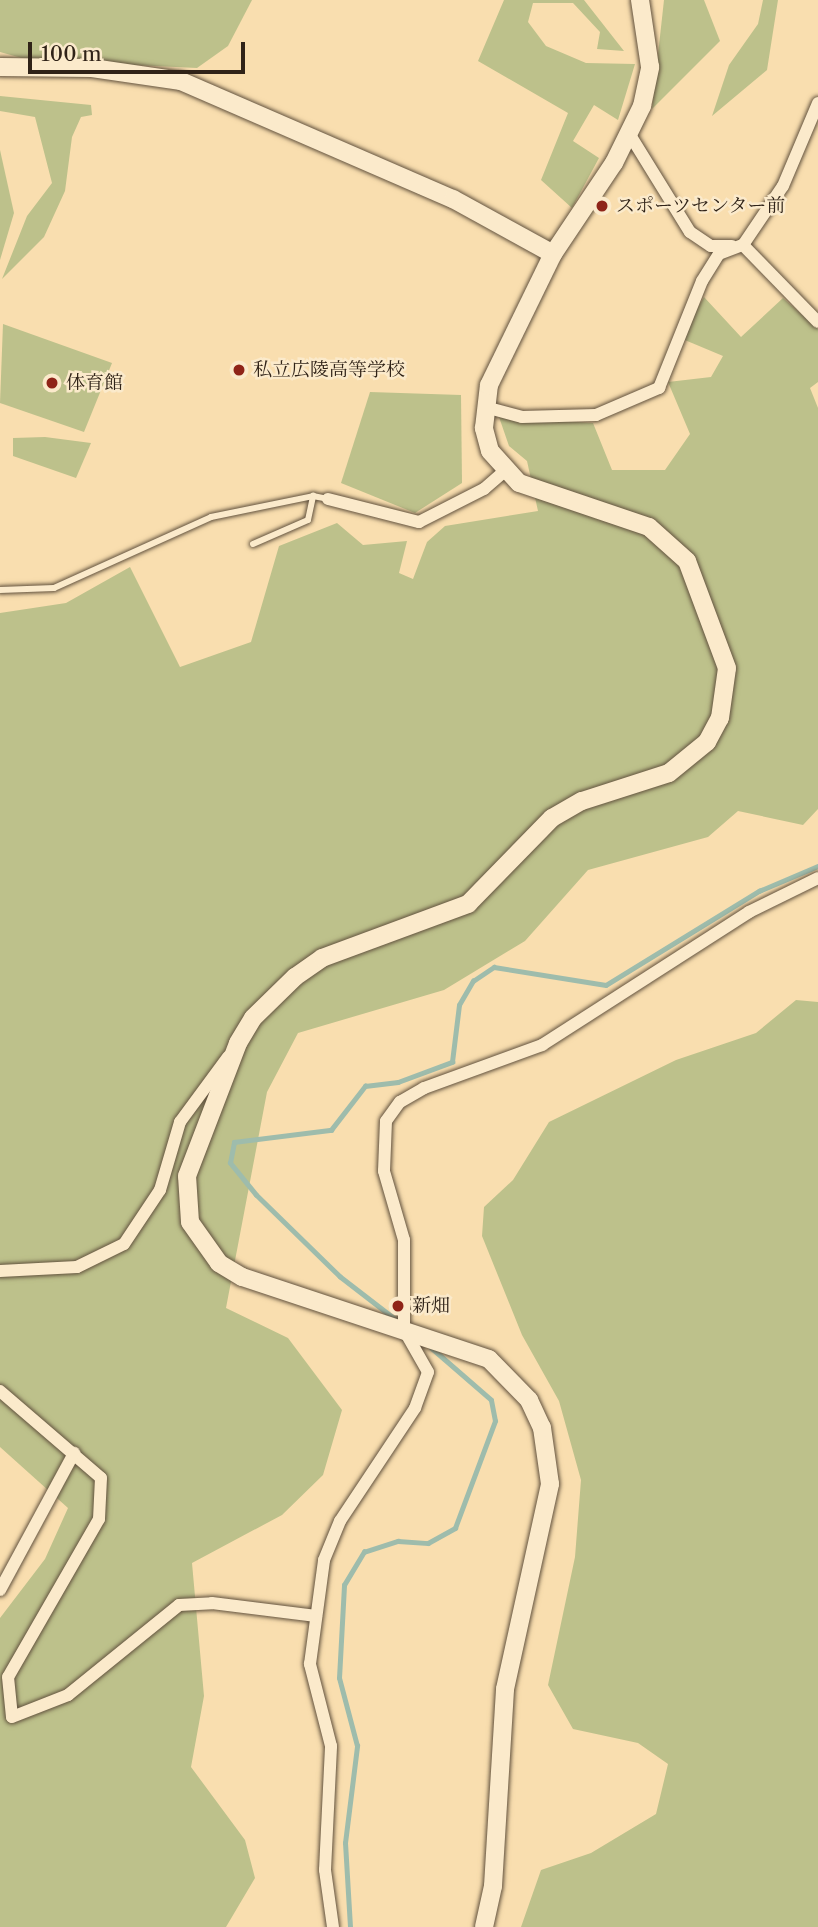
<!DOCTYPE html>
<html>
<head>
<meta charset="utf-8">
<style>
  body { margin:0 }
  #map { position:relative; width:818px; height:1927px; overflow:hidden; background:#f9deaf; font-family:"Libre Caslon Text","Noto Serif JP",serif }
  div>[style] { position:absolute }
  [style*='--x'] { left:calc(var(--x)*1px); top:calc(var(--y)*1px); width:calc(var(--w)*1px); rotate:calc(var(--a)*1deg) }
  .green>* { inset:0; background:#bdc18b }
  .stream>* { height:4.5px; margin:-2.25px; padding:0 2.25px; transform-origin:2.25px; border-radius:2.25px; background:#9ebcac }
  .roads { filter:drop-shadow(0 0 2px #62523e) drop-shadow(0 0 2px #62523e) }
  .lane>* { height:6px; margin:-3px; padding:0 3px; transform-origin:3px; border-radius:3px; background:#fbeacb }
  .street>* { height:12px; margin:-6px; padding:0 6px; transform-origin:6px; border-radius:6px; background:#fbeacb }
  .secondary>* { height:18px; margin:-9px; padding:0 9px; transform-origin:9px; border-radius:9px; background:#fbeacb }
  .dots>* { width:19px; height:19px; translate:-50% -50%; box-sizing:border-box; border:4px solid #fbeacb; border-radius:50% }
  span { translate:-50% -50%; white-space:nowrap; text-align:center; line-height:1.15; -webkit-text-stroke:5px #fbeacb; paint-order:stroke }
  .poi-label { font-size:19px; color:#302318 }
  .left { translate:0 -50%; text-align:left }
  .scale { position:absolute; left:28px; top:42px; width:217px; height:32px; box-sizing:border-box; border:4px solid #302318; border-top:0; padding-left:9px; font-size:21px; line-height:24px; white-space:nowrap; color:#302318; -webkit-text-stroke:5px #fbeacb; paint-order:stroke }
</style>
</head>
<body>
<div id="map">
  <div class="green">
    <div style="clip-path:polygon(0 0,252px 0,228px 46px,197px 68px,29px 60px,0 52px)"></div>
    <div style="clip-path:polygon(504px 0,584px 0,624px 51px,597px 49px,600px 32px,573px 3px,533px 3px,528px 22px,546px 46px,586px 63px,635px 64px,618px 120px,594px 105px,573px 141px,599px 158px,572px 208px,541px 180px,568px 113px,478px 61px)"></div>
    <div style="clip-path:polygon(664px 0,704px 0,720px 41px,652px 109px)"></div>
    <div style="clip-path:polygon(763px 0,778px 0,767px 70px,712px 116px,729px 65px,758px 24px)"></div>
    <div style="clip-path:polygon(0 96px,91px 105px,92px 115px,81px 117px,72px 137px,65px 191px,44px 237px,2px 279px,27px 216px,52px 183px,35px 117px,0 111px)"></div>
    <div style="clip-path:polygon(0 150px,14px 213px,0 260px)"></div>
    <div style="clip-path:polygon(704px 297px,741px 337px,783px 298px,818px 329px,818px 382px,810px 388px,818px 408px,818px 809px,803px 825px,738px 811px,708px 837px,588px 870px,525px 941px,444px 990px,298px 1033px,267px 1092px,226px 1308px,288px 1338px,342px 1410px,323px 1475px,282px 1515px,192px 1563px,204px 1696px,191px 1767px,245px 1840px,255px 1878px,226px 1927px,0 1927px,0 1618px,45px 1559px,68px 1508px,0 1447px,0 613px,66px 603px,130px 567px,180px 667px,251px 642px,279px 546px,337px 523px,363px 545px,407px 541px,399px 573px,413px 579px,427px 542px,445px 526px,538px 511px,527px 461px,509px 446px,499px 417px,593px 423px,612px 470px,665px 470px,690px 434px,668px 382px,711px 377px,723px 356px,680px 338px)"></div>
    <div style="clip-path:polygon(3px 324px,112px 363px,84px 432px,0 403px)"></div>
    <div style="clip-path:polygon(370px 392px,461px 395px,462px 483px,415px 513px,341px 483px)"></div>
    <div style="clip-path:polygon(13px 438px,45px 437px,91px 443px,76px 478px,13px 456px)"></div>
    <div style="clip-path:polygon(796px 1000px,818px 1002px,818px 1927px,521px 1927px,541px 1870px,591px 1853px,656px 1814px,668px 1764px,638px 1743px,573px 1729px,548px 1685px,575px 1557px,581px 1480px,559px 1401px,522px 1335px,482px 1236px,484px 1207px,513px 1180px,549px 1122px,676px 1060px,756px 1033px)"></div>
  </div>
  <div class="stream">
    <div style="--x:397;--y:1321;--w:72;--a:-142.3"></div>
    <div style="--x:340;--y:1277;--w:117;--a:-135.7"></div>
    <div style="--x:256;--y:1195;--w:41;--a:-129.1"></div>
    <div style="--x:230;--y:1163;--w:21;--a:-79"></div>
    <div style="--x:234;--y:1142;--w:98;--a:-7.1"></div>
    <div style="--x:331;--y:1130;--w:56;--a:-52.3"></div>
    <div style="--x:365;--y:1086;--w:33;--a:-7"></div>
    <div style="--x:398;--y:1082;--w:58;--a:-20.3"></div>
    <div style="--x:452;--y:1062;--w:57;--a:-83"></div>
    <div style="--x:459;--y:1005;--w:28;--a:-60"></div>
    <div style="--x:473;--y:981;--w:25;--a:-34"></div>
    <div style="--x:494;--y:967;--w:113;--a:9.1"></div>
    <div style="--x:606;--y:985;--w:180;--a:-31.6"></div>
    <div style="--x:759;--y:891;--w:64;--a:-23"></div>
    <div style="--x:350;--y:1927;--w:84;--a:-93.4"></div>
    <div style="--x:345;--y:1843;--w:98;--a:-82.9"></div>
    <div style="--x:357;--y:1746;--w:70;--a:-104.8"></div>
    <div style="--x:339;--y:1678;--w:93;--a:-86.9"></div>
    <div style="--x:344;--y:1585;--w:39;--a:-59"></div>
    <div style="--x:364;--y:1552;--w:36;--a:-18"></div>
    <div style="--x:398;--y:1541;--w:30;--a:4"></div>
    <div style="--x:428;--y:1543;--w:31;--a:-29"></div>
    <div style="--x:455;--y:1528;--w:114;--a:-69.5"></div>
    <div style="--x:495;--y:1421;--w:21;--a:-101"></div>
    <div style="--x:491;--y:1400;--w:79;--a:-139.1"></div>
  </div>
  <div class="roads">
    <div class="lane">
      <div style="--x:253;--y:544;--w:60;--a:-23.6"></div>
      <div style="--x:308;--y:520;--w:25;--a:-78"></div>
      <div style="--x:0;--y:590;--w:54;--a:-2.1"></div>
      <div style="--x:54;--y:588;--w:172;--a:-24.3"></div>
      <div style="--x:211;--y:517;--w:104;--a:-11.6"></div>
      <div style="--x:313;--y:496;--w:15;--a:11"></div>
    </div>
    <div class="street">
      <div style="--x:630;--y:135;--w:114;--a:58.3"></div>
      <div style="--x:690;--y:232;--w:25;--a:34"></div>
      <div style="--x:711;--y:246;--w:21;--a:0"></div>
      <div style="--x:743;--y:245;--w:107;--a:45.8"></div>
      <div style="--x:485;--y:407;--w:38;--a:15"></div>
      <div style="--x:522;--y:417;--w:74;--a:-1.5"></div>
      <div style="--x:596;--y:415;--w:69;--a:-23.2"></div>
      <div style="--x:659;--y:388;--w:115;--a:-68.1"></div>
      <div style="--x:702;--y:281;--w:32;--a:-58"></div>
      <div style="--x:719;--y:254;--w:26;--a:-21"></div>
      <div style="--x:743;--y:245;--w:71;--a:-55.9"></div>
      <div style="--x:783;--y:186;--w:90;--a:-67.1"></div>
      <div style="--x:328;--y:499;--w:94;--a:14.2"></div>
      <div style="--x:419;--y:522;--w:73;--a:-26.9"></div>
      <div style="--x:484;--y:489;--w:28;--a:-41"></div>
      <div style="--x:0;--y:1271;--w:77;--a:-3"></div>
      <div style="--x:77;--y:1267;--w:52;--a:-26.1"></div>
      <div style="--x:124;--y:1244;--w:65;--a:-56.3"></div>
      <div style="--x:160;--y:1190;--w:71;--a:-73.6"></div>
      <div style="--x:180;--y:1122;--w:81;--a:-53.6"></div>
      <div style="--x:0;--y:1391;--w:133;--a:40.7"></div>
      <div style="--x:101;--y:1478;--w:41;--a:92.8"></div>
      <div style="--x:99;--y:1519;--w:182;--a:119.9"></div>
      <div style="--x:8;--y:1677;--w:40;--a:84.3"></div>
      <div style="--x:12;--y:1717;--w:60;--a:-21.4"></div>
      <div style="--x:68;--y:1695;--w:143;--a:-39"></div>
      <div style="--x:179;--y:1605;--w:33;--a:-3"></div>
      <div style="--x:212;--y:1603;--w:105;--a:7.1"></div>
      <div style="--x:0;--y:1590;--w:156;--a:-61.6"></div>
      <div style="--x:333;--y:1927;--w:58;--a:-98"></div>
      <div style="--x:325;--y:1870;--w:124;--a:-87.2"></div>
      <div style="--x:331;--y:1746;--w:85;--a:-104.4"></div>
      <div style="--x:310;--y:1664;--w:105;--a:-82.3"></div>
      <div style="--x:324;--y:1560;--w:42;--a:-67.7"></div>
      <div style="--x:340;--y:1521;--w:136;--a:-56.4"></div>
      <div style="--x:415;--y:1408;--w:38;--a:-70"></div>
      <div style="--x:428;--y:1372;--w:48;--a:-119.7"></div>
      <div style="--x:404;--y:1330;--w:90;--a:-90"></div>
      <div style="--x:404;--y:1240;--w:72;--a:-106.2"></div>
      <div style="--x:384;--y:1171;--w:50;--a:-87.7"></div>
      <div style="--x:386;--y:1121;--w:24;--a:-54"></div>
      <div style="--x:400;--y:1102;--w:28;--a:-30"></div>
      <div style="--x:424;--y:1088;--w:126;--a:-20"></div>
      <div style="--x:542;--y:1045;--w:246;--a:-32.7"></div>
      <div style="--x:749;--y:912;--w:77;--a:-26.2"></div>
    </div>
    <div class="secondary">
      <div style="--x:0;--y:67;--w:92;--a:0.6"></div>
      <div style="--x:92;--y:68;--w:90;--a:8.3"></div>
      <div style="--x:181;--y:81;--w:296;--a:23.5"></div>
      <div style="--x:453;--y:199;--w:114;--a:28.8"></div>
      <div style="--x:484;--y:1927;--w:42;--a:-77.6"></div>
      <div style="--x:493;--y:1886;--w:197;--a:-86.5"></div>
      <div style="--x:505;--y:1689;--w:210;--a:-77.6"></div>
      <div style="--x:550;--y:1484;--w:57;--a:-98.1"></div>
      <div style="--x:542;--y:1428;--w:31;--a:-115"></div>
      <div style="--x:529;--y:1400;--w:57;--a:-134.3"></div>
      <div style="--x:489;--y:1359;--w:260;--a:-161.6"></div>
      <div style="--x:242;--y:1277;--w:27;--a:-149"></div>
      <div style="--x:219;--y:1263;--w:50;--a:-125.3"></div>
      <div style="--x:190;--y:1222;--w:46;--a:-93.7"></div>
      <div style="--x:187;--y:1176;--w:142;--a:-69"></div>
      <div style="--x:238;--y:1043;--w:29;--a:-59"></div>
      <div style="--x:253;--y:1018;--w:59;--a:-44.3"></div>
      <div style="--x:295;--y:977;--w:33;--a:-35"></div>
      <div style="--x:322;--y:958;--w:156;--a:-20.3"></div>
      <div style="--x:468;--y:904;--w:120;--a:-45.7"></div>
      <div style="--x:552;--y:818;--w:34;--a:-30"></div>
      <div style="--x:582;--y:801;--w:91;--a:-17.8"></div>
      <div style="--x:669;--y:773;--w:49;--a:-39.2"></div>
      <div style="--x:707;--y:742;--w:27;--a:-62"></div>
      <div style="--x:720;--y:718;--w:50;--a:-82"></div>
      <div style="--x:727;--y:668;--w:114;--a:-110.5"></div>
      <div style="--x:687;--y:561;--w:51;--a:-138.2"></div>
      <div style="--x:649;--y:527;--w:137;--a:-161.3"></div>
      <div style="--x:519;--y:483;--w:43;--a:-132.2"></div>
      <div style="--x:490;--y:451;--w:24;--a:-105"></div>
      <div style="--x:484;--y:428;--w:43;--a:-83.4"></div>
      <div style="--x:489;--y:385;--w:146;--a:-64"></div>
      <div style="--x:553;--y:254;--w:110;--a:-56.2"></div>
      <div style="--x:614;--y:163;--w:64;--a:-63.8"></div>
      <div style="--x:642;--y:106;--w:40;--a:-78"></div>
      <div style="--x:650;--y:67;--w:68;--a:-98.5"></div>
    </div>
  </div>
  <div class="dots">
    <div style="left:602px;top:206px;background:#8f2418"></div>
    <div style="left:239px;top:370px;background:#8f2418"></div>
    <div style="left:52px;top:383px;background:#8f2418"></div>
    <div style="left:398px;top:1306px;background:#8f2418"></div>
  </div>
  <div class="poi-label">
    <span class="left" style="left:616px;top:206px">スポーツセンター前</span>
    <span class="left" style="left:253px;top:370px">私立広陵高等学校</span>
    <span class="left" style="left:66px;top:383px">体育館</span>
    <span class="left" style="left:412px;top:1306px">新畑</span>
  </div>
  <div class="scale">100 m</div>
</div>
</body>
</html>
